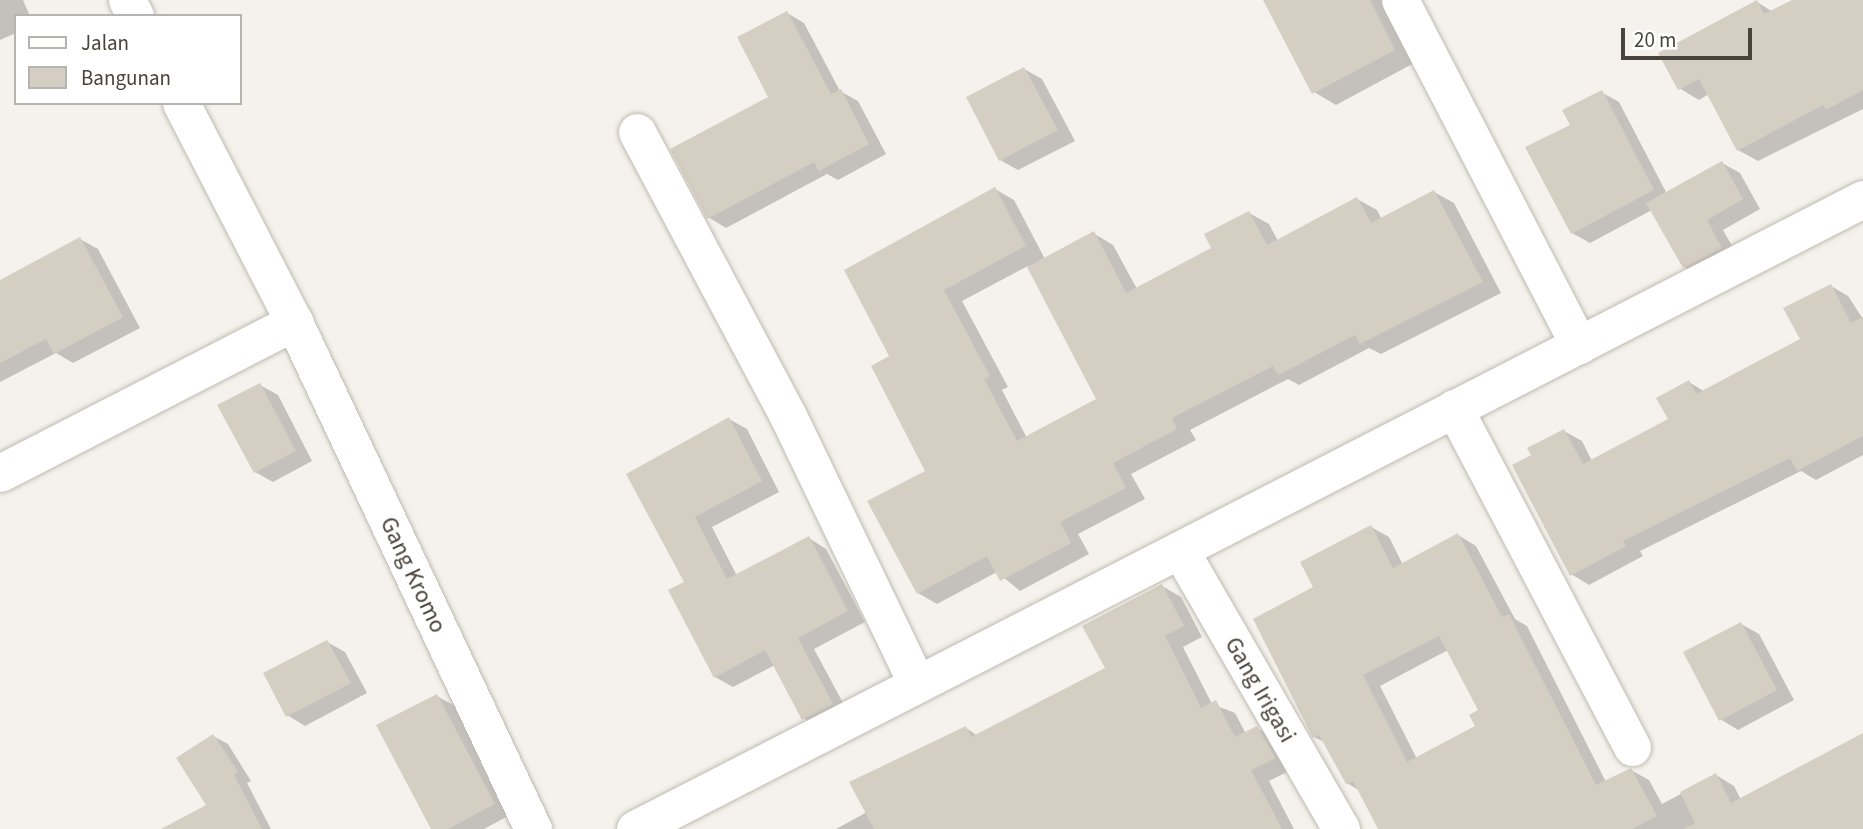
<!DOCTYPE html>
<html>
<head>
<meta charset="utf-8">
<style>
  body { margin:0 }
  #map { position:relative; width:1863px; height:829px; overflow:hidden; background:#f5f2ed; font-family:"Source Sans 3",sans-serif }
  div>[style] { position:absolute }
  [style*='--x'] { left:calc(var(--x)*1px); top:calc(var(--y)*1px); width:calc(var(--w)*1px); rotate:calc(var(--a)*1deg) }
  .shadow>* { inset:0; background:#0003 }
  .building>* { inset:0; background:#d5cec3 }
  .roads { filter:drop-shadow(0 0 2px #bfbab0) drop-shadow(0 0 2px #bfbab0) }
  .minor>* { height:37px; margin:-18.5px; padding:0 18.5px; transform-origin:18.5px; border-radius:18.5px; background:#fff }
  span { translate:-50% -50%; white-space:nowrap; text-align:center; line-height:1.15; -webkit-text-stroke:6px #fff; paint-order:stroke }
  .street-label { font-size:24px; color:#49443b }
  .legend { position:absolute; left:14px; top:14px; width:228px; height:91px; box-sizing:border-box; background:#fff; border:2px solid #b6b4b1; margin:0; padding:9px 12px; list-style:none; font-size:21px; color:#49443b }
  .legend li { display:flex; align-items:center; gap:14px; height:35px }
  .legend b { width:35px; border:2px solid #b6b4b1 }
  .scale { position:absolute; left:1621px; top:28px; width:131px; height:32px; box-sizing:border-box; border:4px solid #49443b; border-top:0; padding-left:9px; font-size:21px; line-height:24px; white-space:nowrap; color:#49443b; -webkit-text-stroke:5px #fff; paint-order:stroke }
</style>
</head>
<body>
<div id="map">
  <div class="shadow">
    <div style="clip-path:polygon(0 0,23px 0,30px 16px,16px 16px,16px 33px,0 40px)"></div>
    <div style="clip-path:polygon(1265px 0,1384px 0,1416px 62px,1336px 105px,1314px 92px)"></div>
    <div style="clip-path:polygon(1795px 0,1863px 0,1863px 109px,1758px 161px,1738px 150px,1709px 94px,1699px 100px,1679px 88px,1757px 2px,1773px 12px)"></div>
    <div style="clip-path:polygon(787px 13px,804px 23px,840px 91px,858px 101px,886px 154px,838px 180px,827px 174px,726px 228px,708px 217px,771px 98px)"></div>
    <div style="clip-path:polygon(1024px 69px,1042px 79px,1075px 141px,1018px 170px,1000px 160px)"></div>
    <div style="clip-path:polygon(1601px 92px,1619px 102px,1667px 194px,1722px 163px,1740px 173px,1760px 209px,1723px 230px,1739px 258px,1702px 277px,1684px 267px,1652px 210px,1590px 243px,1572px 233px,1572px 125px)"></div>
    <div style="clip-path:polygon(evenodd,995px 189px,1014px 200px,1045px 259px,1093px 233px,1113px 245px,1137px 289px,1214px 249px,1249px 213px,1269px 224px,1278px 241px,1357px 199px,1377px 210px,1382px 220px,1434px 192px,1454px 203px,1501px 293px,1381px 354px,1369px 348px,1299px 385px,1288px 379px,1190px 430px,1196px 440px,1131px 474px,1145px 499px,1078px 534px,1089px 554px,1020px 591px,997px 572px,937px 604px,918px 593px,927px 471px,892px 357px,995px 189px,1028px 266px,1098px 400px,1027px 438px,1002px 390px,1008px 387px,962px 301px,1028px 266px)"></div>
    <div style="clip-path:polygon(80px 239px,98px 249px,140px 328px,73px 363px,56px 353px,0 382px,0 281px)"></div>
    <div style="clip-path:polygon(1831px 286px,1848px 296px,1863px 319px,1863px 455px,1816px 480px,1801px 471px,1640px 551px,1643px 556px,1589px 585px,1571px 574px,1533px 456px,1564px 431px,1582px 441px,1592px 461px,1670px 419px,1689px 382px,1705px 392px,1802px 340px)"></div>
    <div style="clip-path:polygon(260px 385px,278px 395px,312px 461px,273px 482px,255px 472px)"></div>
    <div style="clip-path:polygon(729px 419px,747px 429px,779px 492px,712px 527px,737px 576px,809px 538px,826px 549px,865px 622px,814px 649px,849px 714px,821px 729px,803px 718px,775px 665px,733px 687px,715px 677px,686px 583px,629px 475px)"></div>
    <div style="clip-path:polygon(evenodd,1371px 527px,1389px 537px,1403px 565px,1458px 535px,1476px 546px,1515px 619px,1527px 626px,1606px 782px,1631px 770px,1649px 780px,1662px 804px,1716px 775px,1734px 786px,1741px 800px,1863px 735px,1863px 829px,1380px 829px,1360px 791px,1347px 783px,1326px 743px,1314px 737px,1255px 620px,1316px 588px,1371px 527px,1448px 650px,1481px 711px,1478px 727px,1417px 759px,1380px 686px,1448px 650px)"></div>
    <div style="clip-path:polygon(1162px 586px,1181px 597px,1202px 637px,1183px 647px,1212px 704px,1235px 713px,1246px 734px,1257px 728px,1276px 739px,1293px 769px,1269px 781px,1294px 829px,836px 829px,867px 812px,966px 728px,978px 736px,1107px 669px)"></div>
    <div style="clip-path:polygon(1741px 624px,1759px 634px,1794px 700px,1738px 730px,1720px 719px)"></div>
    <div style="clip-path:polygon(327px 642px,345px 652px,367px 693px,305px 726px,287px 715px)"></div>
    <div style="clip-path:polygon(437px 696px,455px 706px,512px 814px,484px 829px,433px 829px)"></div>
    <div style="clip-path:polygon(213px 736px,228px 744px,251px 781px,247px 783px,271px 829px,210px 829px)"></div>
  </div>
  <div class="building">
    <div style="clip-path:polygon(1263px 0,1370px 0,1395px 50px,1312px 94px)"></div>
    <div style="clip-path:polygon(1757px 0,1764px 14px,1792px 0,1863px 0,1863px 90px,1826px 110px,1823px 105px,1737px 151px,1699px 79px,1678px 90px,1658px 53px)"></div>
    <div style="clip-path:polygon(787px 11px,831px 94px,841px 89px,869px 144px,819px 171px,814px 162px,707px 219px,670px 149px,768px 97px,737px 37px)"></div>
    <div style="clip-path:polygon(1024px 67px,1058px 130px,999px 161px,966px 97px)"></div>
    <div style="clip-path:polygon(1602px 90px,1654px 190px,1571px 234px,1525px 147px,1570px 125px,1562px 110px)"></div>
    <div style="clip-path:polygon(1722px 161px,1743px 199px,1707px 220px,1722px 248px,1683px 268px,1646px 203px)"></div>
    <div style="clip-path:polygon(995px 187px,1026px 246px,944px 290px,990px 376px,984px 379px,1017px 441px,1096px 399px,1027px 267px,1094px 231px,1126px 293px,1211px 248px,1204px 234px,1249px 211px,1267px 245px,1357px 197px,1371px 223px,1434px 190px,1483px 282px,1360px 344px,1355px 335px,1278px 375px,1273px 366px,1172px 418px,1177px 429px,1113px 463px,1126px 488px,1060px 522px,1071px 543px,1000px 581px,987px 556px,917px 594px,867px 501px,925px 471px,871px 366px,889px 356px,844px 270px)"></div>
    <div style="clip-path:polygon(80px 237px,123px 317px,54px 354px,46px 339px,0 363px,0 280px)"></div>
    <div style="clip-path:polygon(1831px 284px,1851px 323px,1863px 317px,1863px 436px,1797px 471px,1790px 458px,1623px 541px,1626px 546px,1570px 576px,1512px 465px,1531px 455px,1527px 448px,1564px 429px,1583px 464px,1668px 419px,1656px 398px,1689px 380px,1696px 394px,1800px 339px,1783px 308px)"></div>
    <div style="clip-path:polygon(260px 383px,296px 451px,254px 473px,217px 405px)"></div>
    <div style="clip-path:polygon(729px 417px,762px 481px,695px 517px,727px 579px,809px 536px,848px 611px,798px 638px,833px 704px,802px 720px,765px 650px,714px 678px,668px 590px,684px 582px,626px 474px)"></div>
    <div style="clip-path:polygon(evenodd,1371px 525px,1393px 568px,1458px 533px,1502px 617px,1509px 614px,1596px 785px,1631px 768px,1657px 816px,1632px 829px,1378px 829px,1353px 781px,1346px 784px,1319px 735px,1313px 738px,1253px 619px,1313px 587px,1300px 562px,1371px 525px,1439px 636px,1478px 710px,1469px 715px,1475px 726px,1407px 762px,1363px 675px,1439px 636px)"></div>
    <div style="clip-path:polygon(1162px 584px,1184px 626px,1165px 636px,1201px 708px,1216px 700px,1235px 737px,1257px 726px,1276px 758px,1251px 770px,1282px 829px,874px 829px,849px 782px,966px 726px,971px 737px,1105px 668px,1082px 626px)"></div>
    <div style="clip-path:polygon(1741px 622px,1777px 690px,1719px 721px,1683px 652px)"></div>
    <div style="clip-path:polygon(327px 640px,351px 683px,286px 717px,263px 673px)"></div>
    <div style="clip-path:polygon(437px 694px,495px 804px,448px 829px,431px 829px,376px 725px)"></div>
    <div style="clip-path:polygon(1863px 733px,1863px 829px,1683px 829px,1695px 823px,1680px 792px,1716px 773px,1731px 803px)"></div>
    <div style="clip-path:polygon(213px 734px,238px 772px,234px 775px,262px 829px,161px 829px,206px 805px,176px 758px)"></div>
  </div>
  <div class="roads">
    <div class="minor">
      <div style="--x:127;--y:0;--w:18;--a:63"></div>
      <div style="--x:1400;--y:0;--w:389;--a:62.6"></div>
      <div style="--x:181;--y:103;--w:246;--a:62.7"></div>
      <div style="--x:294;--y:322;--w:561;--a:64.76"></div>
      <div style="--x:637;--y:132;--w:322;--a:62"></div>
      <div style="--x:788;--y:416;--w:297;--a:64.3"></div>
      <div style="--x:1454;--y:408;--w:383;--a:62.3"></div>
      <div style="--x:0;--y:473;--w:331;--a:-27.2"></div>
      <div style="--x:1180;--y:550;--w:322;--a:60"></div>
      <div style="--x:635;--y:829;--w:1380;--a:-27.16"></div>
    </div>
  </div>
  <div class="street-label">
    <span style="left:413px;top:575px;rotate:65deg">Gang Kromo</span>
    <span style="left:1260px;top:690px;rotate:60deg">Gang Irigasi</span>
  </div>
  <ul class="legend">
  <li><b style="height:9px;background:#fff"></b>Jalan</li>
  <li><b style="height:19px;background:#d5cec3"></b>Bangunan</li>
  </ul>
  <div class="scale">20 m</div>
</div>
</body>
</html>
